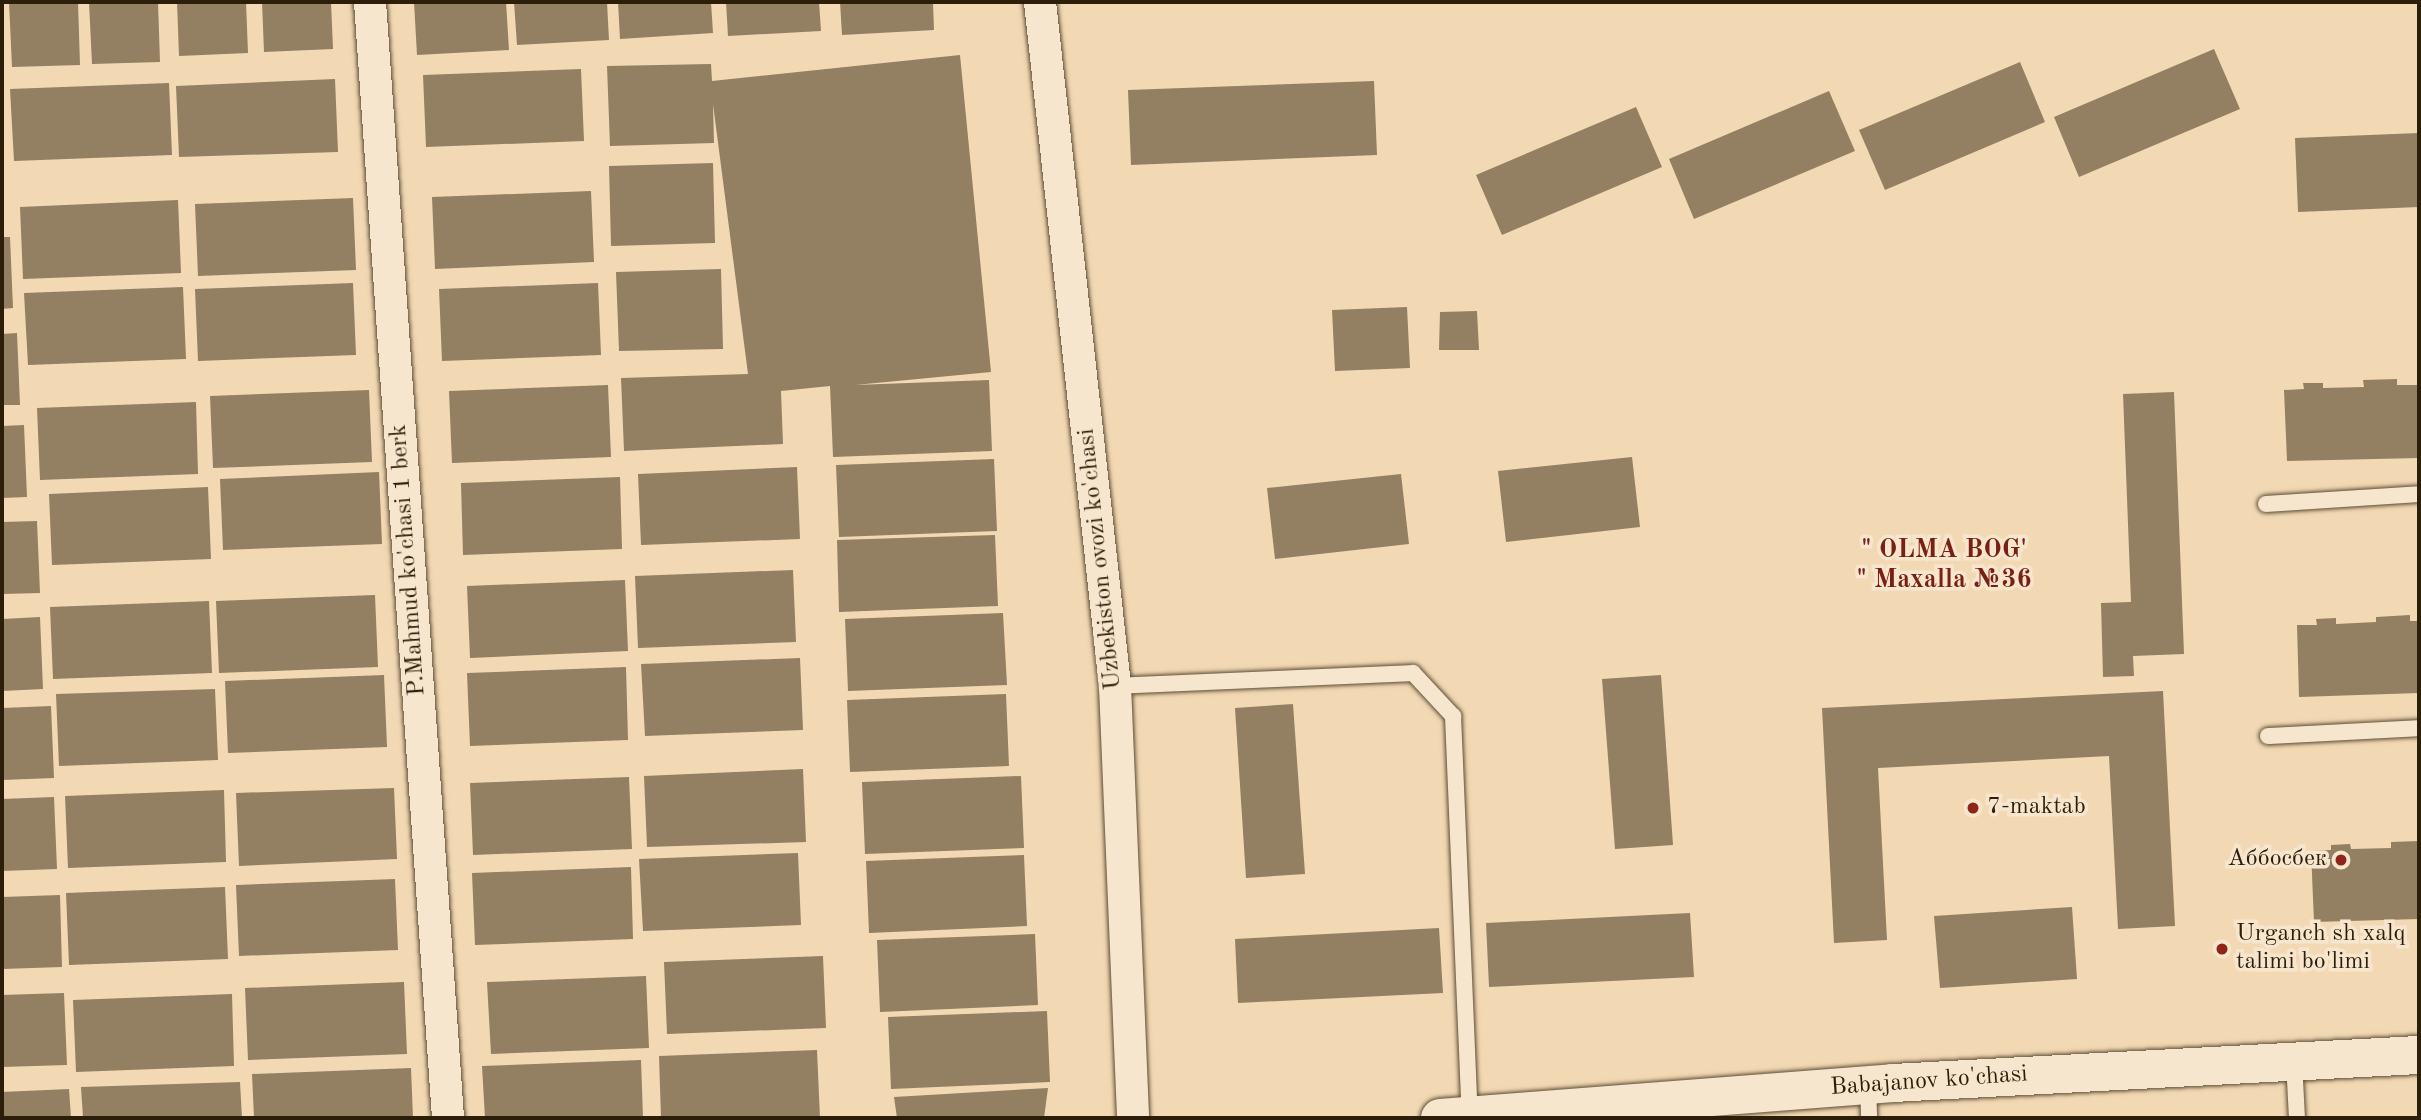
<!DOCTYPE html>
<html>
<head>
<meta charset="utf-8">
<style>
  body { margin:0 }
  #map { position:relative; width:2421px; height:1120px; overflow:hidden; background:#f2d9b4; font-family:"Old Standard TT",serif }
  div>[style] { position:absolute }
  [style*='--x'] { left:calc(var(--x)*1px); top:calc(var(--y)*1px); width:calc(var(--w)*1px); rotate:calc(var(--a)*1deg) }
  .building>* { inset:0; background:#937f62 }
  .roads { filter:drop-shadow(0 0 2px #5e4d34) drop-shadow(0 0 2px #5e4d34) }
  .lane>* { height:16px; margin:-8px; padding:0 8px; transform-origin:8px; border-radius:8px; background:#f7e6ce }
  .street>* { height:32px; margin:-16px; padding:0 16px; transform-origin:16px; border-radius:16px; background:#f7e6ce }
  .secondary>* { height:38px; margin:-19px; padding:0 19px; transform-origin:19px; border-radius:19px; background:#f7e6ce }
  .dots>* { width:19px; height:19px; translate:-50% -50%; box-sizing:border-box; border:4px solid #f7e6ce; border-radius:50% }
  span { translate:-50% -50%; white-space:nowrap; text-align:center; line-height:1.15; -webkit-text-stroke:7px #f7e6ce; paint-order:stroke }
  .street-label { font-size:24px; color:#2d1e09 }
  .poi-label { font-size:24px; color:#2d1e09 }
  .left { translate:0 -50%; text-align:left }
  .right { translate:-100% -50%; text-align:right }
  .neighbourhood-label { font-size:26px; color:#7a1f14; font-weight:700 }
  .frame { position:absolute; inset:0; border:4px solid #2d1e09; pointer-events:none }
</style>
</head>
<body>
<div id="map">
  <div class="building">
    <div style="clip-path:polygon(9px 2px,78px 2px,80px 65px,12px 67px)"></div>
    <div style="clip-path:polygon(89px 2px,158px 2px,160px 62px,92px 64px)"></div>
    <div style="clip-path:polygon(177px 2px,246px 2px,248px 53px,179px 56px)"></div>
    <div style="clip-path:polygon(262px 2px,331px 2px,333px 49px,264px 52px)"></div>
    <div style="clip-path:polygon(414px 2px,506px 2px,509px 50px,417px 55px)"></div>
    <div style="clip-path:polygon(514px 2px,607px 2px,609px 40px,517px 45px)"></div>
    <div style="clip-path:polygon(618px 2px,711px 2px,713px 33px,620px 39px)"></div>
    <div style="clip-path:polygon(726px 2px,819px 2px,821px 31px,728px 36px)"></div>
    <div style="clip-path:polygon(840px 2px,933px 2px,934px 30px,842px 35px)"></div>
    <div style="clip-path:polygon(2214px 49px,2240px 109px,2079px 177px,2054px 117px)"></div>
    <div style="clip-path:polygon(960px 55px,991px 372px,855px 385px,989px 380px,992px 451px,833px 457px,830px 386px,781px 391px,783px 444px,624px 451px,621px 378px,748px 374px,713px 104px,714px 143px,610px 146px,607px 66px,711px 64px,712px 81px)"></div>
    <div style="clip-path:polygon(2020px 62px,2045px 122px,1885px 190px,1859px 130px)"></div>
    <div style="clip-path:polygon(581px 69px,584px 141px,426px 147px,423px 75px)"></div>
    <div style="clip-path:polygon(335px 79px,338px 152px,179px 157px,176px 86px)"></div>
    <div style="clip-path:polygon(1374px 81px,1377px 155px,1131px 165px,1128px 90px)"></div>
    <div style="clip-path:polygon(169px 83px,172px 155px,14px 161px,10px 89px)"></div>
    <div style="clip-path:polygon(1829px 91px,1855px 151px,1694px 219px,1669px 159px)"></div>
    <div style="clip-path:polygon(1636px 107px,1662px 167px,1502px 235px,1476px 175px)"></div>
    <div style="clip-path:polygon(2419px 133px,2419px 207px,2298px 212px,2295px 138px)"></div>
    <div style="clip-path:polygon(713px 163px,715px 243px,611px 246px,609px 166px)"></div>
    <div style="clip-path:polygon(591px 191px,594px 262px,435px 269px,432px 197px)"></div>
    <div style="clip-path:polygon(353px 198px,356px 270px,198px 276px,195px 204px)"></div>
    <div style="clip-path:polygon(178px 200px,181px 273px,23px 279px,20px 207px)"></div>
    <div style="clip-path:polygon(2px 237px,10px 237px,13px 308px,2px 309px)"></div>
    <div style="clip-path:polygon(721px 269px,723px 349px,619px 351px,616px 272px)"></div>
    <div style="clip-path:polygon(353px 283px,356px 355px,198px 361px,195px 289px)"></div>
    <div style="clip-path:polygon(598px 283px,601px 355px,442px 361px,439px 289px)"></div>
    <div style="clip-path:polygon(183px 287px,186px 359px,28px 365px,24px 293px)"></div>
    <div style="clip-path:polygon(1407px 307px,1410px 368px,1335px 371px,1332px 310px)"></div>
    <div style="clip-path:polygon(1477px 311px,1479px 350px,1439px 350px,1440px 312px)"></div>
    <div style="clip-path:polygon(17px 333px,20px 405px,2px 405px,2px 334px)"></div>
    <div style="clip-path:polygon(2397px 379px,2397px 385px,2419px 385px,2419px 458px,2287px 461px,2284px 390px,2304px 389px,2303px 383px,2323px 383px,2323px 388px,2364px 387px,2363px 380px)"></div>
    <div style="clip-path:polygon(608px 385px,611px 457px,452px 463px,449px 391px)"></div>
    <div style="clip-path:polygon(369px 390px,372px 462px,213px 468px,210px 396px)"></div>
    <div style="clip-path:polygon(2174px 392px,2184px 654px,2133px 656px,2134px 676px,2103px 677px,2101px 603px,2131px 602px,2123px 394px)"></div>
    <div style="clip-path:polygon(196px 402px,198px 474px,40px 480px,37px 408px)"></div>
    <div style="clip-path:polygon(24px 425px,27px 497px,2px 498px,2px 426px)"></div>
    <div style="clip-path:polygon(1632px 457px,1640px 527px,1506px 542px,1498px 471px)"></div>
    <div style="clip-path:polygon(994px 459px,997px 531px,839px 537px,836px 465px)"></div>
    <div style="clip-path:polygon(797px 467px,800px 539px,641px 545px,638px 474px)"></div>
    <div style="clip-path:polygon(379px 472px,382px 544px,223px 550px,220px 479px)"></div>
    <div style="clip-path:polygon(1401px 474px,1409px 544px,1275px 559px,1267px 488px)"></div>
    <div style="clip-path:polygon(620px 477px,622px 549px,463px 555px,461px 483px)"></div>
    <div style="clip-path:polygon(208px 487px,211px 559px,52px 565px,49px 494px)"></div>
    <div style="clip-path:polygon(37px 521px,40px 593px,2px 594px,2px 522px)"></div>
    <div style="clip-path:polygon(995px 535px,998px 606px,839px 612px,837px 540px)"></div>
    <div style="clip-path:polygon(793px 570px,796px 642px,638px 648px,635px 576px)"></div>
    <div style="clip-path:polygon(625px 580px,628px 651px,470px 658px,467px 586px)"></div>
    <div style="clip-path:polygon(375px 595px,378px 667px,219px 673px,216px 601px)"></div>
    <div style="clip-path:polygon(209px 601px,212px 673px,53px 679px,50px 607px)"></div>
    <div style="clip-path:polygon(1003px 613px,1007px 685px,848px 691px,845px 619px)"></div>
    <div style="clip-path:polygon(2410px 615px,2410px 621px,2419px 621px,2419px 693px,2299px 697px,2297px 625px,2317px 625px,2316px 619px,2336px 618px,2336px 624px,2376px 622px,2376px 617px)"></div>
    <div style="clip-path:polygon(40px 617px,43px 689px,2px 691px,2px 619px)"></div>
    <div style="clip-path:polygon(800px 658px,803px 730px,645px 736px,641px 664px)"></div>
    <div style="clip-path:polygon(626px 667px,628px 740px,470px 746px,467px 673px)"></div>
    <div style="clip-path:polygon(384px 675px,387px 747px,228px 753px,225px 681px)"></div>
    <div style="clip-path:polygon(1661px 675px,1673px 845px,1615px 849px,1602px 679px)"></div>
    <div style="clip-path:polygon(215px 689px,218px 760px,59px 766px,56px 694px)"></div>
    <div style="clip-path:polygon(2163px 691px,2175px 926px,2118px 929px,2109px 756px,1878px 768px,1887px 940px,1834px 943px,1822px 708px)"></div>
    <div style="clip-path:polygon(1006px 694px,1009px 766px,850px 772px,847px 700px)"></div>
    <div style="clip-path:polygon(1293px 704px,1305px 874px,1246px 878px,1235px 708px)"></div>
    <div style="clip-path:polygon(51px 706px,54px 778px,2px 780px,2px 708px)"></div>
    <div style="clip-path:polygon(803px 769px,806px 842px,647px 847px,644px 776px)"></div>
    <div style="clip-path:polygon(1021px 776px,1024px 848px,865px 854px,862px 782px)"></div>
    <div style="clip-path:polygon(629px 777px,632px 849px,473px 855px,470px 783px)"></div>
    <div style="clip-path:polygon(394px 788px,397px 859px,239px 866px,236px 793px)"></div>
    <div style="clip-path:polygon(224px 790px,226px 862px,68px 868px,65px 796px)"></div>
    <div style="clip-path:polygon(54px 797px,57px 869px,2px 871px,2px 799px)"></div>
    <div style="clip-path:polygon(2419px 841px,2419px 919px,2314px 922px,2311px 851px,2331px 850px,2331px 845px,2350px 844px,2351px 849px,2391px 848px,2391px 842px)"></div>
    <div style="clip-path:polygon(798px 853px,801px 925px,643px 931px,639px 859px)"></div>
    <div style="clip-path:polygon(1024px 855px,1027px 926px,869px 933px,866px 861px)"></div>
    <div style="clip-path:polygon(631px 867px,633px 939px,475px 945px,472px 873px)"></div>
    <div style="clip-path:polygon(395px 879px,398px 950px,239px 956px,236px 885px)"></div>
    <div style="clip-path:polygon(225px 887px,228px 959px,69px 965px,66px 893px)"></div>
    <div style="clip-path:polygon(60px 895px,62px 967px,2px 969px,2px 897px)"></div>
    <div style="clip-path:polygon(2072px 907px,2077px 979px,1940px 988px,1934px 916px)"></div>
    <div style="clip-path:polygon(1690px 913px,1694px 977px,1489px 987px,1486px 923px)"></div>
    <div style="clip-path:polygon(1439px 928px,1443px 993px,1238px 1003px,1235px 939px)"></div>
    <div style="clip-path:polygon(1035px 934px,1038px 1005px,880px 1012px,877px 940px)"></div>
    <div style="clip-path:polygon(823px 956px,826px 1028px,667px 1034px,664px 962px)"></div>
    <div style="clip-path:polygon(646px 976px,649px 1048px,491px 1054px,487px 982px)"></div>
    <div style="clip-path:polygon(404px 982px,407px 1054px,248px 1060px,245px 988px)"></div>
    <div style="clip-path:polygon(64px 993px,67px 1065px,2px 1067px,2px 995px)"></div>
    <div style="clip-path:polygon(232px 994px,234px 1066px,76px 1072px,73px 1000px)"></div>
    <div style="clip-path:polygon(1047px 1011px,1050px 1082px,891px 1089px,888px 1017px)"></div>
    <div style="clip-path:polygon(817px 1050px,820px 1118px,661px 1118px,659px 1056px)"></div>
    <div style="clip-path:polygon(641px 1060px,643px 1118px,485px 1118px,482px 1066px)"></div>
    <div style="clip-path:polygon(411px 1068px,413px 1118px,254px 1118px,252px 1074px)"></div>
    <div style="clip-path:polygon(240px 1082px,242px 1118px,83px 1118px,81px 1087px)"></div>
    <div style="clip-path:polygon(1048px 1088px,1044px 1118px,897px 1118px,894px 1097px)"></div>
    <div style="clip-path:polygon(69px 1089px,71px 1118px,2px 1118px,2px 1092px)"></div>
  </div>
  <div class="roads">
    <div class="lane">
      <div style="--x:2266;--y:504;--w:153;--a:-3.7"></div>
      <div style="--x:1115;--y:686;--w:298;--a:-2.5"></div>
      <div style="--x:1413;--y:673;--w:59;--a:47.1"></div>
      <div style="--x:1453;--y:716;--w:400;--a:87.6"></div>
      <div style="--x:2268;--y:736;--w:151;--a:-3"></div>
      <div style="--x:2294;--y:1061;--w:57;--a:87"></div>
      <div style="--x:1868;--y:1085;--w:33;--a:88"></div>
    </div>
    <div class="street">
      <div style="--x:370;--y:2;--w:1119;--a:86"></div>
      <div style="--x:1040;--y:2;--w:688;--a:83.74"></div>
      <div style="--x:1115;--y:686;--w:432;--a:87.6"></div>
    </div>
    <div class="secondary">
      <div style="--x:1440;--y:1118;--w:454;--a:-4.4"></div>
      <div style="--x:1893;--y:1083;--w:527;--a:-3.05"></div>
    </div>
  </div>
  <div class="dots">
    <div style="left:1973px;top:808px;background:#8f2418"></div>
    <div style="left:2341px;top:860px;background:#8f2418"></div>
    <div style="left:2222px;top:949px;background:#8f2418"></div>
  </div>
  <div class="street-label">
    <span style="left:1101px;top:559px;rotate:-96deg">Uzbekiston ovozi ko'chasi</span>
    <span style="left:409px;top:560px;rotate:-94deg">P.Mahmud ko'chasi 1 berk</span>
    <span style="left:1929px;top:1082px;rotate:-4deg">Babajanov ko'chasi</span>
  </div>
  <div class="poi-label">
    <span class="left" style="left:1987px;top:808px">7-maktab</span>
    <span class="right" style="left:2327px;top:860px">Аббосбек</span>
    <span class="left" style="left:2236px;top:949px">Urganch sh xalq<br>talimi bo'limi</span>
  </div>
  <div class="neighbourhood-label">
    <span style="left:1944px;top:566px">" OLMA BOG'<br>" Maxalla №36</span>
  </div>
  <div class="frame"></div>
</div>
</body>
</html>
